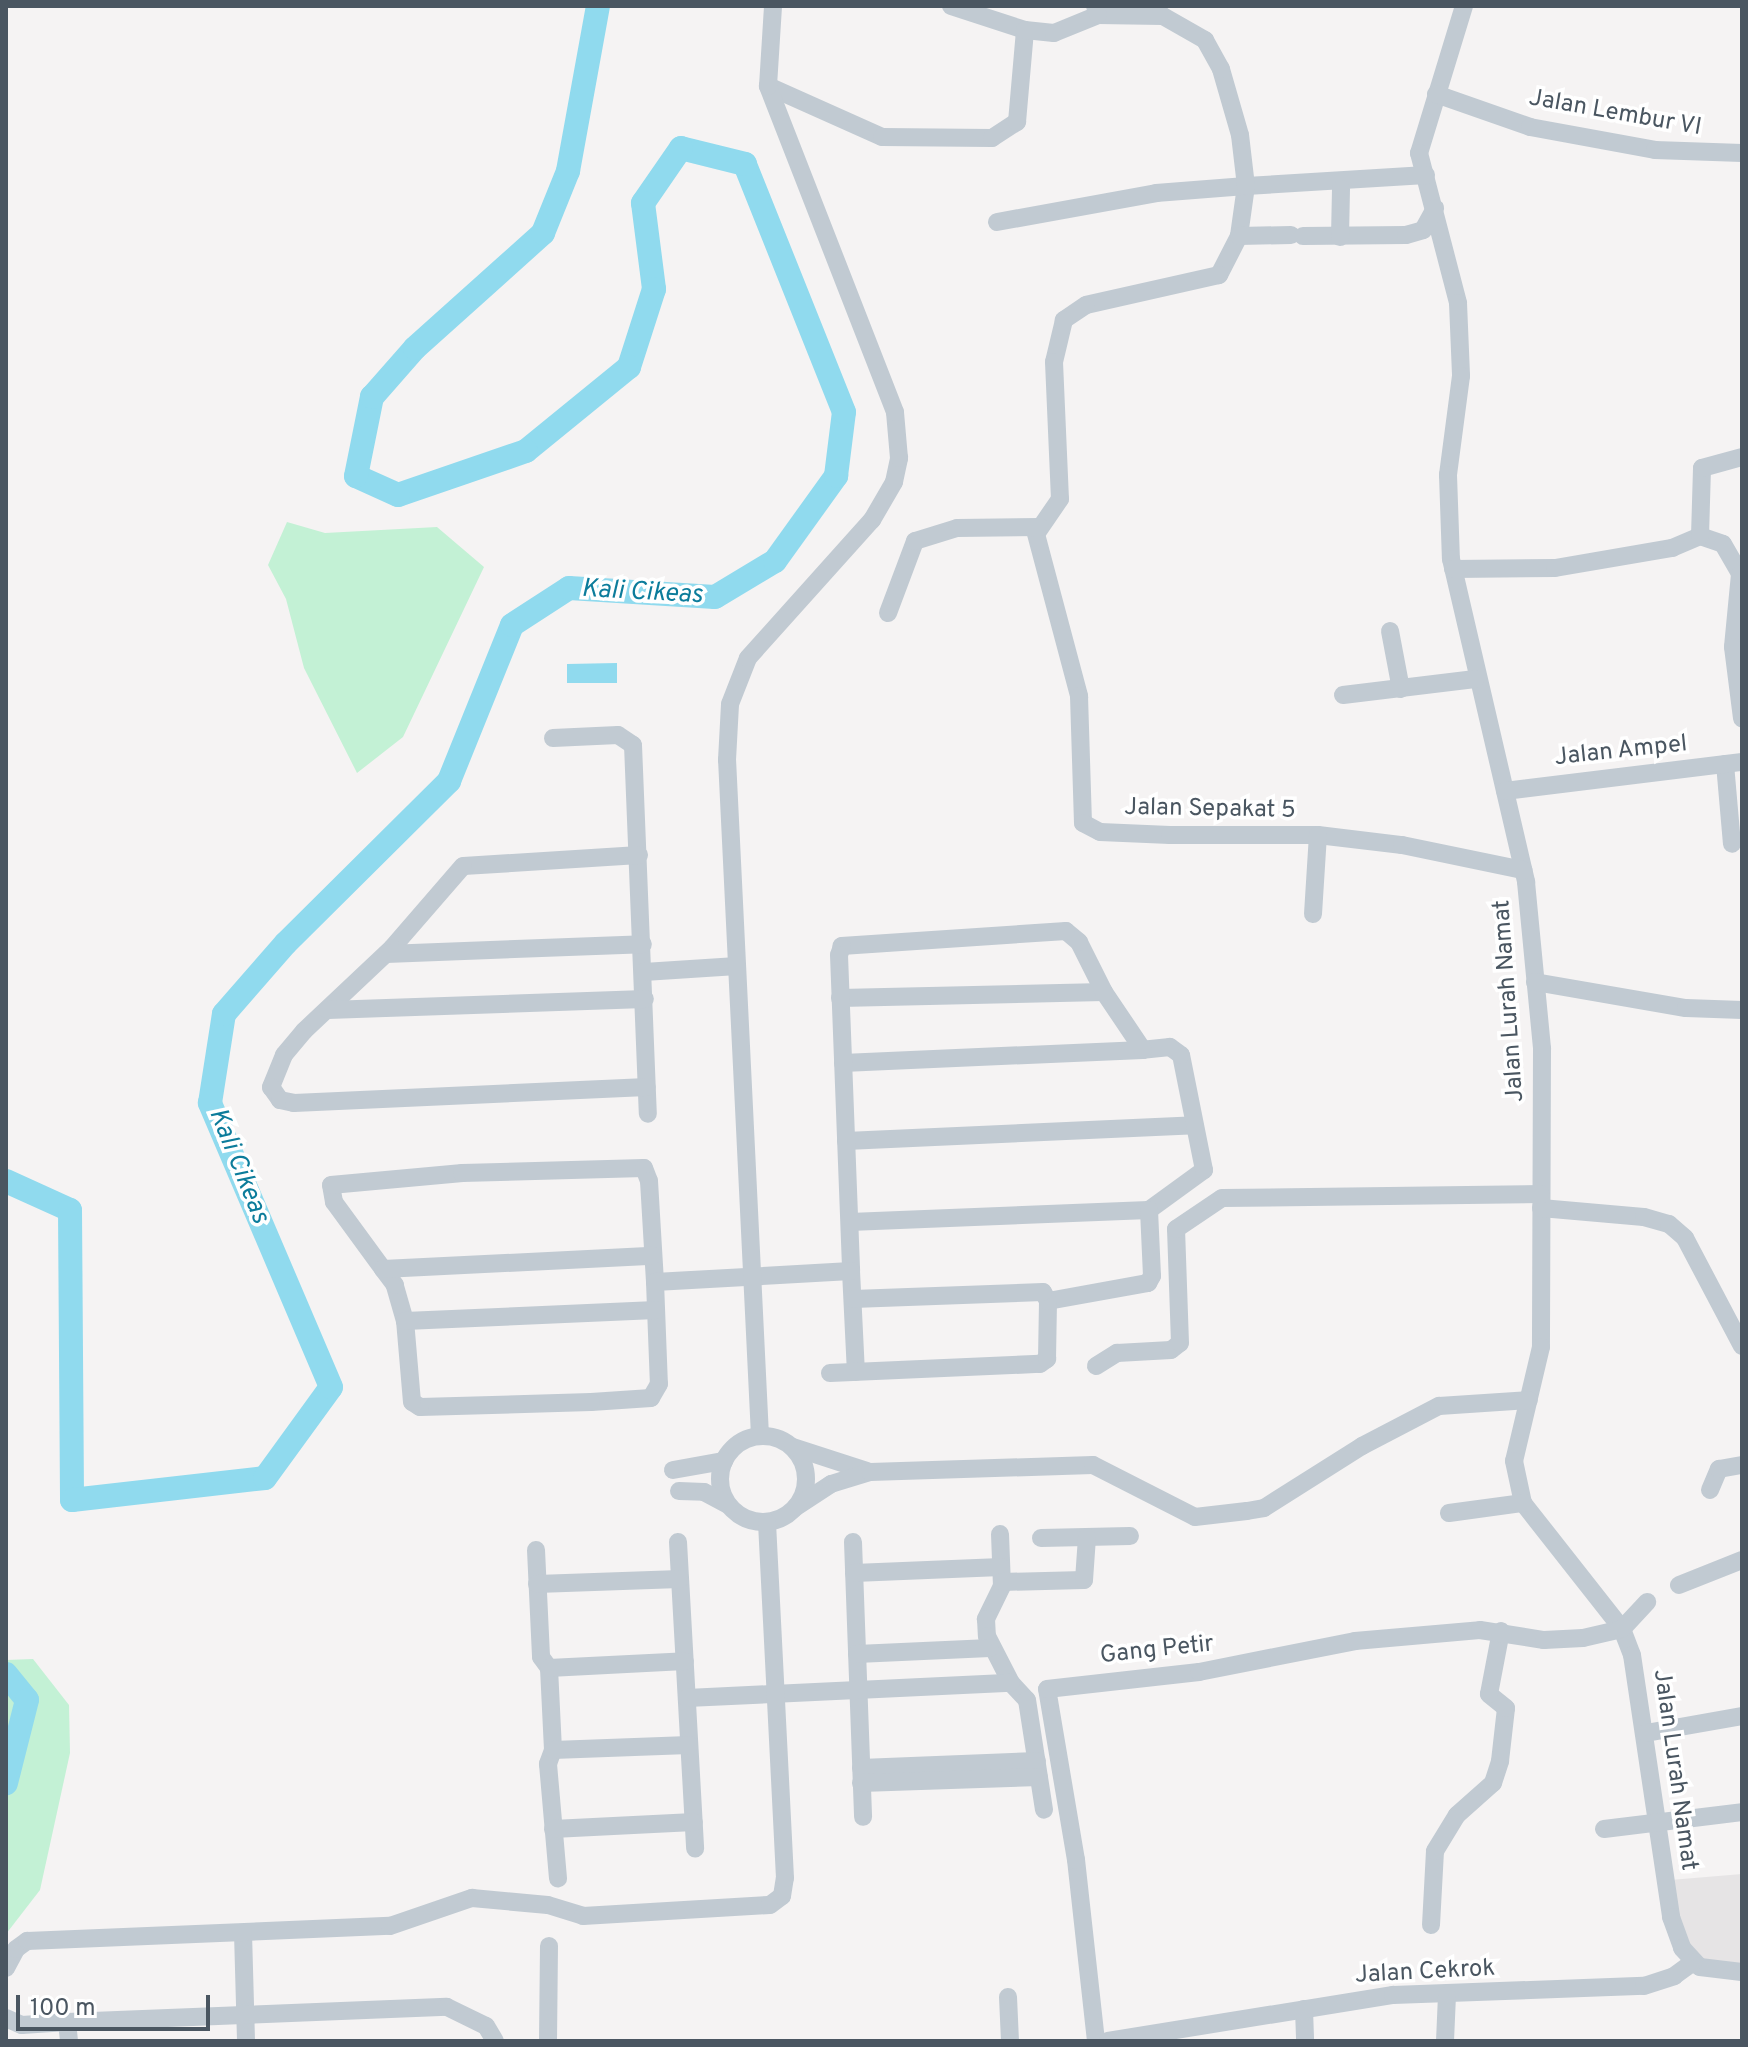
<!DOCTYPE html>
<html>
<head>
<meta charset="utf-8">
<style>
  body { margin:0 }
  #map { position:relative; width:1748px; height:2047px; overflow:hidden; background:#f5f3f3; font-family:Overpass,sans-serif }
  div>[style] { position:absolute }
  [style*='--x'] { left:calc(var(--x)*1px); top:calc(var(--y)*1px); width:calc(var(--w)*1px); rotate:calc(var(--a)*1deg) }
  .education>* { inset:0; background:#e6e4e5 }
  .green>* { inset:0; background:#c3f1d5 }
  .water>* { inset:0; background:#90daee }
  .river>* { height:24px; margin:-12px; padding:0 12px; transform-origin:12px; border-radius:12px; background:#90daee }
  .minor>* { height:18px; margin:-9px; padding:0 9px; transform-origin:9px; border-radius:9px; background:#c1cad2 }
  .minor>.ring { margin:-9px; padding:0; box-sizing:content-box; background:none; border:18px solid #c1cad2; border-radius:50% }
  span { translate:-50% -50%; white-space:nowrap; text-align:center; line-height:1.15; -webkit-text-stroke:7px #fff; paint-order:stroke }
  .street-label { font-size:24px; color:#4a5661 }
  .water-label { font-size:26px; color:#0c7c9b; font-style:italic }
  .frame { position:absolute; inset:0; border:8px solid #4a5661; pointer-events:none }
  .scale { position:absolute; left:16px; top:1995px; width:194px; height:36px; box-sizing:border-box; border:4px solid #4a5661; border-top:0; padding-left:10px; font-size:24px; line-height:28px; white-space:nowrap; color:#4a5661; -webkit-text-stroke:6px #fff; paint-order:stroke }
</style>
</head>
<body>
<div id="map">
  <div class="education">
    <div style="clip-path:polygon(1742px 1874px,1742px 1969px,1702px 1964px,1689px 1951px,1670px 1880px)"></div>
  </div>
  <div class="green">
    <div style="clip-path:polygon(287px 522px,325px 533px,437px 527px,484px 567px,403px 737px,357px 773px,304px 668px,286px 599px,268px 565px)"></div>
    <div style="clip-path:polygon(33px 1659px,69px 1705px,70px 1753px,40px 1890px,6px 1934px,6px 1660px)"></div>
  </div>
  <div class="water">
    <div style="clip-path:polygon(617px 663px,617px 683px,567px 683px,567px 664px)"></div>
  </div>
  <div class="river">
    <div style="--x:6;--y:1181;--w:70;--a:24.4"></div>
    <div style="--x:70;--y:1210;--w:290;--a:89.6"></div>
    <div style="--x:72;--y:1500;--w:194;--a:-6.5"></div>
    <div style="--x:265;--y:1478;--w:112;--a:-54"></div>
    <div style="--x:331;--y:1387;--w:309;--a:-113.1"></div>
    <div style="--x:210;--y:1103;--w:90;--a:-81.1"></div>
    <div style="--x:224;--y:1014;--w:94;--a:-48.9"></div>
    <div style="--x:286;--y:943;--w:230;--a:-44.8"></div>
    <div style="--x:449;--y:781;--w:168;--a:-68"></div>
    <div style="--x:512;--y:625;--w:68;--a:-33"></div>
    <div style="--x:569;--y:588;--w:146;--a:3.5"></div>
    <div style="--x:715;--y:597;--w:70;--a:-31"></div>
    <div style="--x:775;--y:561;--w:105;--a:-54.3"></div>
    <div style="--x:836;--y:476;--w:64;--a:-82.9"></div>
    <div style="--x:844;--y:412;--w:267;--a:-111.8"></div>
    <div style="--x:745;--y:164;--w:66;--a:-166"></div>
    <div style="--x:681;--y:148;--w:67;--a:124.6"></div>
    <div style="--x:643;--y:203;--w:87;--a:82.7"></div>
    <div style="--x:654;--y:289;--w:82;--a:107.8"></div>
    <div style="--x:629;--y:367;--w:133;--a:140.8"></div>
    <div style="--x:526;--y:451;--w:135;--a:161"></div>
    <div style="--x:398;--y:495;--w:46;--a:-155.7"></div>
    <div style="--x:356;--y:476;--w:81;--a:-78.6"></div>
    <div style="--x:372;--y:397;--w:65;--a:-48.7"></div>
    <div style="--x:415;--y:348;--w:172;--a:-41.9"></div>
    <div style="--x:543;--y:233;--w:67;--a:-68"></div>
    <div style="--x:568;--y:171;--w:168;--a:-79.7"></div>
    <div style="--x:6;--y:1674;--w:33;--a:51"></div>
    <div style="--x:27;--y:1700;--w:86;--a:104.2"></div>
  </div>
  <div class="minor">
    <div style="--x:951;--y:6;--w:78;--a:18"></div>
    <div style="--x:1464;--y:6;--w:154;--a:107"></div>
    <div style="--x:1419;--y:153;--w:155;--a:75.4"></div>
    <div style="--x:1458;--y:303;--w:73;--a:87.6"></div>
    <div style="--x:1461;--y:376;--w:100;--a:97.5"></div>
    <div style="--x:1448;--y:475;--w:84;--a:88"></div>
    <div style="--x:1451;--y:559;--w:332;--a:76.9"></div>
    <div style="--x:1526;--y:882;--w:168;--a:84.5"></div>
    <div style="--x:1542;--y:1049;--w:298;--a:90.2"></div>
    <div style="--x:1541;--y:1347;--w:117;--a:103.3"></div>
    <div style="--x:1514;--y:1461;--w:43;--a:77.9"></div>
    <div style="--x:1523;--y:1503;--w:160;--a:51.8"></div>
    <div style="--x:1622;--y:1629;--w:28;--a:69"></div>
    <div style="--x:1632;--y:1655;--w:265;--a:81.5"></div>
    <div style="--x:1671;--y:1917;--w:33;--a:70"></div>
    <div style="--x:1682;--y:1948;--w:26;--a:47"></div>
    <div style="--x:1700;--y:1967;--w:42;--a:6.8"></div>
    <div style="--x:768;--y:86;--w:125;--a:24.1"></div>
    <div style="--x:882;--y:137;--w:110;--a:0.5"></div>
    <div style="--x:992;--y:138;--w:30;--a:-33"></div>
    <div style="--x:1017;--y:122;--w:92;--a:-85"></div>
    <div style="--x:1025;--y:30;--w:29;--a:6"></div>
    <div style="--x:1054;--y:33;--w:48;--a:-22.2"></div>
    <div style="--x:1436;--y:94;--w:100;--a:19.3"></div>
    <div style="--x:1530;--y:127;--w:127;--a:10.4"></div>
    <div style="--x:1655;--y:150;--w:87;--a:2"></div>
    <div style="--x:1426;--y:175;--w:180;--a:176.5"></div>
    <div style="--x:1246;--y:186;--w:50;--a:98"></div>
    <div style="--x:1239;--y:236;--w:44;--a:117.1"></div>
    <div style="--x:1219;--y:275;--w:136;--a:167.3"></div>
    <div style="--x:1086;--y:305;--w:27;--a:146"></div>
    <div style="--x:1064;--y:320;--w:43;--a:103.4"></div>
    <div style="--x:1054;--y:362;--w:137;--a:87.5"></div>
    <div style="--x:1060;--y:499;--w:42;--a:124.4"></div>
    <div style="--x:1036;--y:534;--w:168;--a:75.1"></div>
    <div style="--x:1079;--y:696;--w:127;--a:88.2"></div>
    <div style="--x:1083;--y:823;--w:19;--a:28"></div>
    <div style="--x:1100;--y:832;--w:70;--a:2.5"></div>
    <div style="--x:1170;--y:835;--w:148;--a:0"></div>
    <div style="--x:1318;--y:835;--w:85;--a:6.8"></div>
    <div style="--x:1402;--y:845;--w:124;--a:11.7"></div>
    <div style="--x:997;--y:222;--w:162;--a:-10.3"></div>
    <div style="--x:1156;--y:193;--w:90;--a:-4.4"></div>
    <div style="--x:1246;--y:186;--w:51;--a:-96.7"></div>
    <div style="--x:1240;--y:135;--w:69;--a:-106.1"></div>
    <div style="--x:1221;--y:69;--w:33;--a:-119"></div>
    <div style="--x:1205;--y:40;--w:48;--a:-150.3"></div>
    <div style="--x:1163;--y:16;--w:65;--a:-179.1"></div>
    <div style="--x:1098;--y:15;--w:9;--a:-108"></div>
    <div style="--x:1239;--y:236;--w:52;--a:-1.1"></div>
    <div style="--x:1303;--y:236;--w:103;--a:-0.6"></div>
    <div style="--x:1406;--y:235;--w:18;--a:-16"></div>
    <div style="--x:1423;--y:230;--w:25;--a:-61"></div>
    <div style="--x:1340;--y:237;--w:48;--a:-88.8"></div>
    <div style="--x:1700;--y:536;--w:24;--a:19"></div>
    <div style="--x:1723;--y:544;--w:34;--a:60"></div>
    <div style="--x:1740;--y:574;--w:73;--a:95.5"></div>
    <div style="--x:1733;--y:647;--w:72;--a:82.8"></div>
    <div style="--x:1453;--y:569;--w:102;--a:-0.6"></div>
    <div style="--x:1555;--y:568;--w:119;--a:-9.7"></div>
    <div style="--x:1672;--y:548;--w:30;--a:-23"></div>
    <div style="--x:1700;--y:536;--w:68;--a:-88.3"></div>
    <div style="--x:1702;--y:468;--w:41;--a:-15.4"></div>
    <div style="--x:888;--y:613;--w:77;--a:-69.4"></div>
    <div style="--x:915;--y:541;--w:44;--a:-17.2"></div>
    <div style="--x:957;--y:528;--w:83;--a:-0.7"></div>
    <div style="--x:1390;--y:631;--w:59;--a:79.3"></div>
    <div style="--x:1343;--y:695;--w:133;--a:-6.9"></div>
    <div style="--x:553;--y:738;--w:65;--a:-2.6"></div>
    <div style="--x:618;--y:735;--w:18;--a:34"></div>
    <div style="--x:633;--y:745;--w:369;--a:87.7"></div>
    <div style="--x:1725;--y:764;--w:80;--a:85"></div>
    <div style="--x:1505;--y:791;--w:239;--a:-7"></div>
    <div style="--x:639;--y:855;--w:176;--a:176.4"></div>
    <div style="--x:463;--y:866;--w:108;--a:130.9"></div>
    <div style="--x:392;--y:948;--w:121;--a:136.7"></div>
    <div style="--x:304;--y:1031;--w:31;--a:130"></div>
    <div style="--x:284;--y:1055;--w:35;--a:112"></div>
    <div style="--x:271;--y:1087;--w:16;--a:55"></div>
    <div style="--x:280;--y:1100;--w:14;--a:12"></div>
    <div style="--x:294;--y:1103;--w:353;--a:-2.6"></div>
    <div style="--x:1313;--y:914;--w:79;--a:-86.4"></div>
    <div style="--x:386;--y:954;--w:257;--a:-2.2"></div>
    <div style="--x:644;--y:972;--w:93;--a:-3.7"></div>
    <div style="--x:1535;--y:982;--w:153;--a:9.8"></div>
    <div style="--x:1686;--y:1008;--w:56;--a:2"></div>
    <div style="--x:840;--y:998;--w:264;--a:-1.3"></div>
    <div style="--x:328;--y:1010;--w:317;--a:-2"></div>
    <div style="--x:843;--y:1063;--w:300;--a:-2.5"></div>
    <div style="--x:846;--y:1141;--w:349;--a:-2.6"></div>
    <div style="--x:1541;--y:1208;--w:103;--a:5"></div>
    <div style="--x:1644;--y:1217;--w:26;--a:16"></div>
    <div style="--x:1669;--y:1224;--w:21;--a:41"></div>
    <div style="--x:1685;--y:1238;--w:122;--a:62.2"></div>
    <div style="--x:850;--y:1222;--w:299;--a:-2.3"></div>
    <div style="--x:1149;--y:1210;--w:68;--a:-36"></div>
    <div style="--x:1204;--y:1170;--w:117;--a:-101.3"></div>
    <div style="--x:1181;--y:1055;--w:14;--a:-144"></div>
    <div style="--x:1170;--y:1047;--w:27;--a:174"></div>
    <div style="--x:1143;--y:1050;--w:70;--a:-123.9"></div>
    <div style="--x:1104;--y:992;--w:56;--a:-116.6"></div>
    <div style="--x:1079;--y:942;--w:17;--a:-140"></div>
    <div style="--x:1066;--y:931;--w:225;--a:176.2"></div>
    <div style="--x:842;--y:946;--w:9;--a:108"></div>
    <div style="--x:839;--y:955;--w:316;--a:87.8"></div>
    <div style="--x:851;--y:1271;--w:101;--a:87.2"></div>
    <div style="--x:383;--y:1269;--w:83;--a:-126.2"></div>
    <div style="--x:334;--y:1202;--w:17;--a:-100"></div>
    <div style="--x:331;--y:1185;--w:132;--a:-5.2"></div>
    <div style="--x:462;--y:1173;--w:182;--a:-1.6"></div>
    <div style="--x:644;--y:1168;--w:14;--a:69"></div>
    <div style="--x:649;--y:1181;--w:101;--a:86.6"></div>
    <div style="--x:655;--y:1282;--w:102;--a:87.8"></div>
    <div style="--x:659;--y:1384;--w:16;--a:120"></div>
    <div style="--x:651;--y:1398;--w:60;--a:176.2"></div>
    <div style="--x:591;--y:1402;--w:171;--a:178.3"></div>
    <div style="--x:420;--y:1407;--w:9;--a:-148"></div>
    <div style="--x:412;--y:1402;--w:81;--a:-94.9"></div>
    <div style="--x:405;--y:1321;--w:37;--a:-106"></div>
    <div style="--x:395;--y:1285;--w:20;--a:-127"></div>
    <div style="--x:383;--y:1269;--w:270;--a:-2.8"></div>
    <div style="--x:655;--y:1282;--w:196;--a:-3.2"></div>
    <div style="--x:1048;--y:1301;--w:102;--a:-10.2"></div>
    <div style="--x:1148;--y:1283;--w:8;--a:-60"></div>
    <div style="--x:1152;--y:1276;--w:66;--a:-92.6"></div>
    <div style="--x:405;--y:1321;--w:251;--a:-2.5"></div>
    <div style="--x:1096;--y:1366;--w:25;--a:-32"></div>
    <div style="--x:1117;--y:1353;--w:54;--a:-3.2"></div>
    <div style="--x:1171;--y:1350;--w:11;--a:-38"></div>
    <div style="--x:1180;--y:1343;--w:114;--a:-92"></div>
    <div style="--x:1176;--y:1229;--w:55;--a:-34"></div>
    <div style="--x:1222;--y:1198;--w:319;--a:-0.7"></div>
    <div style="--x:830;--y:1373;--w:210;--a:-2.5"></div>
    <div style="--x:1040;--y:1364;--w:9;--a:-36"></div>
    <div style="--x:1047;--y:1359;--w:58;--a:-89"></div>
    <div style="--x:1048;--y:1301;--w:10;--a:-119"></div>
    <div style="--x:1043;--y:1292;--w:190;--a:177.9"></div>
    <div style="--x:760;--y:1436;--w:677;--a:-92.79"></div>
    <div style="--x:727;--y:760;--w:56;--a:-86.9"></div>
    <div style="--x:730;--y:704;--w:49;--a:-68.6"></div>
    <div style="--x:748;--y:658;--w:186;--a:-48.1"></div>
    <div style="--x:872;--y:520;--w:44;--a:-59.9"></div>
    <div style="--x:894;--y:482;--w:25;--a:-78"></div>
    <div style="--x:899;--y:458;--w:46;--a:-95"></div>
    <div style="--x:895;--y:412;--w:350;--a:-111.3"></div>
    <div style="--x:768;--y:86;--w:80;--a:-86.4"></div>
    <div class="ring" style="left:720px;top:1436px;width:68px;height:68px"></div>
    <div style="--x:793;--y:1447;--w:78;--a:18"></div>
    <div style="--x:673;--y:1470;--w:52;--a:-10"></div>
    <div style="--x:1710;--y:1490;--w:23;--a:-67"></div>
    <div style="--x:1719;--y:1469;--w:23;--a:-10"></div>
    <div style="--x:679;--y:1491;--w:25;--a:2"></div>
    <div style="--x:704;--y:1492;--w:26;--a:28"></div>
    <div style="--x:796;--y:1507;--w:42;--a:-33.3"></div>
    <div style="--x:831;--y:1484;--w:41;--a:-17.1"></div>
    <div style="--x:870;--y:1472;--w:223;--a:-1.8"></div>
    <div style="--x:1093;--y:1465;--w:114;--a:27"></div>
    <div style="--x:1195;--y:1517;--w:52;--a:-6.6"></div>
    <div style="--x:1247;--y:1511;--w:17;--a:-10"></div>
    <div style="--x:1264;--y:1508;--w:116;--a:-32.3"></div>
    <div style="--x:1362;--y:1446;--w:87;--a:-27.5"></div>
    <div style="--x:1439;--y:1406;--w:90;--a:-3.8"></div>
    <div style="--x:1449;--y:1513;--w:75;--a:-7.7"></div>
    <div style="--x:1000;--y:1534;--w:52;--a:87.8"></div>
    <div style="--x:1002;--y:1586;--w:37;--a:116"></div>
    <div style="--x:986;--y:1619;--w:17;--a:87"></div>
    <div style="--x:987;--y:1636;--w:53;--a:62.9"></div>
    <div style="--x:1011;--y:1683;--w:23;--a:47"></div>
    <div style="--x:1027;--y:1700;--w:111;--a:81.2"></div>
    <div style="--x:1041;--y:1538;--w:89;--a:-1.3"></div>
    <div style="--x:678;--y:1542;--w:307;--a:86.8"></div>
    <div style="--x:853;--y:1542;--w:275;--a:87.9"></div>
    <div style="--x:536;--y:1550;--w:107;--a:87.3"></div>
    <div style="--x:541;--y:1657;--w:14;--a:54"></div>
    <div style="--x:549;--y:1668;--w:82;--a:87.2"></div>
    <div style="--x:553;--y:1750;--w:15;--a:110"></div>
    <div style="--x:548;--y:1764;--w:115;--a:85"></div>
    <div style="--x:854;--y:1573;--w:147;--a:-2.3"></div>
    <div style="--x:1002;--y:1582;--w:82;--a:-1.4"></div>
    <div style="--x:1084;--y:1580;--w:43;--a:-86"></div>
    <div style="--x:537;--y:1584;--w:143;--a:-2"></div>
    <div style="--x:1679;--y:1585;--w:68;--a:-21.6"></div>
    <div style="--x:857;--y:1654;--w:133;--a:-2.6"></div>
    <div style="--x:549;--y:1668;--w:136;--a:-2.9"></div>
    <div style="--x:687;--y:1698;--w:324;--a:-2.7"></div>
    <div style="--x:1646;--y:1733;--w:97;--a:-10"></div>
    <div style="--x:553;--y:1750;--w:136;--a:-2.1"></div>
    <div style="--x:861;--y:1768;--w:176;--a:-2.3"></div>
    <div style="--x:861;--y:1783;--w:178;--a:-1.9"></div>
    <div style="--x:553;--y:1829;--w:141;--a:-2.8"></div>
    <div style="--x:1604;--y:1829;--w:139;--a:-7"></div>
    <div style="--x:1431;--y:1925;--w:74;--a:-86.9"></div>
    <div style="--x:1435;--y:1851;--w:42;--a:-58.6"></div>
    <div style="--x:1457;--y:1815;--w:48;--a:-41.6"></div>
    <div style="--x:1493;--y:1783;--w:23;--a:-72"></div>
    <div style="--x:1500;--y:1761;--w:53;--a:-83.5"></div>
    <div style="--x:1506;--y:1708;--w:22;--a:-141"></div>
    <div style="--x:1489;--y:1694;--w:64;--a:-79.2"></div>
    <div style="--x:243;--y:1933;--w:108;--a:88.4"></div>
    <div style="--x:6;--y:1968;--w:21;--a:-62"></div>
    <div style="--x:16;--y:1949;--w:14;--a:-36"></div>
    <div style="--x:27;--y:1941;--w:363;--a:-2.4"></div>
    <div style="--x:390;--y:1926;--w:87;--a:-18.9"></div>
    <div style="--x:472;--y:1898;--w:76;--a:5.3"></div>
    <div style="--x:548;--y:1905;--w:37;--a:17"></div>
    <div style="--x:583;--y:1916;--w:187;--a:-3.4"></div>
    <div style="--x:770;--y:1905;--w:15;--a:-37"></div>
    <div style="--x:782;--y:1896;--w:18;--a:-81"></div>
    <div style="--x:785;--y:1878;--w:356;--a:-92.9"></div>
    <div style="--x:1008;--y:1997;--w:44;--a:87.4"></div>
    <div style="--x:1304;--y:2009;--w:32;--a:88"></div>
    <div style="--x:6;--y:2018;--w:17;--a:24"></div>
    <div style="--x:22;--y:2025;--w:45;--a:-3.8"></div>
    <div style="--x:67;--y:2022;--w:19;--a:84"></div>
    <div style="--x:67;--y:2022;--w:380;--a:-2.3"></div>
    <div style="--x:447;--y:2007;--w:43;--a:26"></div>
    <div style="--x:486;--y:2026;--w:17;--a:59"></div>
    <div style="--x:548;--y:2041;--w:95;--a:-89.4"></div>
    <div style="--x:1096;--y:2041;--w:182;--a:-96.3"></div>
    <div style="--x:1076;--y:1860;--w:173;--a:-99.6"></div>
    <div style="--x:1047;--y:1689;--w:153;--a:-6.4"></div>
    <div style="--x:1199;--y:1672;--w:159;--a:-11.2"></div>
    <div style="--x:1355;--y:1641;--w:125;--a:-5"></div>
    <div style="--x:1480;--y:1630;--w:65;--a:8.9"></div>
    <div style="--x:1544;--y:1640;--w:39;--a:-3"></div>
    <div style="--x:1583;--y:1638;--w:40;--a:-13"></div>
    <div style="--x:1622;--y:1629;--w:37;--a:-47"></div>
    <div style="--x:1108;--y:2041;--w:289;--a:-9.2"></div>
    <div style="--x:1393;--y:1995;--w:251;--a:-2.1"></div>
    <div style="--x:1644;--y:1986;--w:32;--a:-18"></div>
    <div style="--x:1674;--y:1976;--w:24;--a:-36"></div>
    <div style="--x:1445;--y:2041;--w:45;--a:-87.5"></div>
  </div>
  <div class="street-label">
    <span style="left:1615px;top:114px;rotate:10deg">Jalan Lembur VI</span>
    <span style="left:1621px;top:752px;rotate:-6deg">Jalan Ampel</span>
    <span style="left:1210px;top:810px;rotate:1deg">Jalan Sepakat 5</span>
    <span style="left:1510px;top:1001px;rotate:-94deg">Jalan Lurah Namat</span>
    <span style="left:1157px;top:1651px;rotate:-6deg">Gang Petir</span>
    <span style="left:1674px;top:1770px;rotate:82deg">Jalan Lurah Namat</span>
    <span style="left:1425px;top:1973px;rotate:-3deg">Jalan Cekrok</span>
  </div>
  <div class="water-label">
    <span style="left:642px;top:593px;rotate:3deg">Kali Cikeas</span>
    <span style="left:238px;top:1166px;rotate:68deg">Kali Cikeas</span>
  </div>
  <div class="frame"></div>
  <div class="scale">100 m</div>
</div>
</body>
</html>
